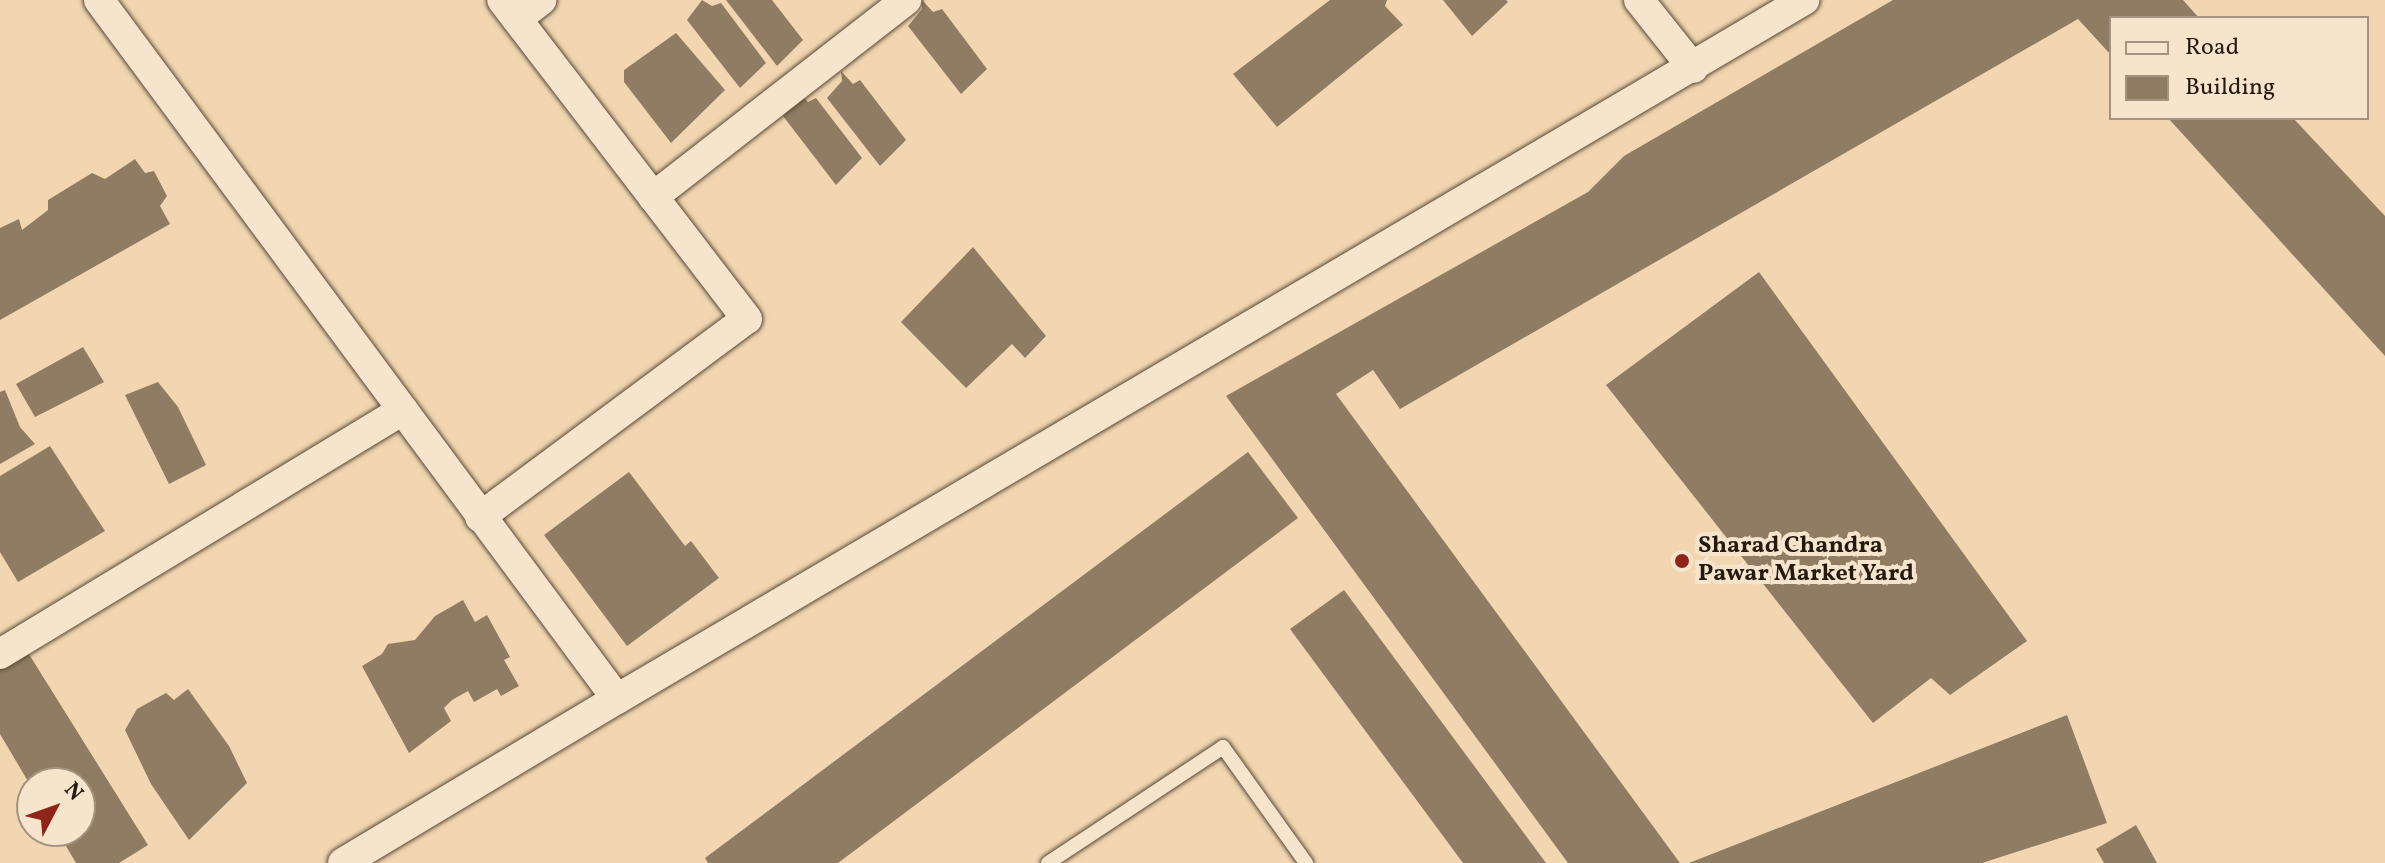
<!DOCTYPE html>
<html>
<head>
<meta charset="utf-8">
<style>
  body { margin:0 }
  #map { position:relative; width:2385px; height:863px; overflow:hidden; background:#f2d6b1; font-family:Vollkorn,serif }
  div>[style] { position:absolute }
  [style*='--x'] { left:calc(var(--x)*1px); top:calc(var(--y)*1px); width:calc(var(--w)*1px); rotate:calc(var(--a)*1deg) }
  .building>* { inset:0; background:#8f7c63 }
  .roads { filter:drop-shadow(0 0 2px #584937) drop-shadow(0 0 2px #584937) }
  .lane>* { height:14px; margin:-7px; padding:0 7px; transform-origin:7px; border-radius:7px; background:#f7e4cc }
  .street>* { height:30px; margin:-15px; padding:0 15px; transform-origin:15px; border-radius:15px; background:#f7e4cc }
  .dots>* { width:22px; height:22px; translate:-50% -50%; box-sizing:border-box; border:4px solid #f7e4cc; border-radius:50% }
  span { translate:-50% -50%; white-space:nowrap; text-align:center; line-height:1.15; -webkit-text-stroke:8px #f7e4cc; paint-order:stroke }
  .poi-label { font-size:24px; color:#241a0e; font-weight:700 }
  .left { translate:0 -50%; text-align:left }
  .legend { position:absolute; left:2109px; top:16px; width:260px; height:104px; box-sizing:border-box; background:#f7e4cc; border:2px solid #a39380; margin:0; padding:10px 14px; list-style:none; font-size:24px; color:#241a0e }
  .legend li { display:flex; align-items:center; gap:16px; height:40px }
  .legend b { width:40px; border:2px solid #a39380 }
  .north { position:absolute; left:16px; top:767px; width:80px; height:80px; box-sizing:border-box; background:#f7e4cc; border:2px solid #a39380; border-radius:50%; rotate:49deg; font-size:22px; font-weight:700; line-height:32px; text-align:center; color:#241a0e }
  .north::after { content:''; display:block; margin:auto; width:28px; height:36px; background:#8f2418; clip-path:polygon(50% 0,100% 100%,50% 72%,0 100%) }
</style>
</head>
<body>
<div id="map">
  <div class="building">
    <div style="clip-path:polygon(702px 0,712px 6px,721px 3px,766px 63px,740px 88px,687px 20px)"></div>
    <div style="clip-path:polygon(726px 0,772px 0,803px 40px,777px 66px)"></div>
    <div style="clip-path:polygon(922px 0,933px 12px,942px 9px,987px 69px,961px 94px,908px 26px,922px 9px)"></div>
    <div style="clip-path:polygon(1330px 0,1387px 0,1385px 6px,1403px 25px,1277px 127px,1233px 74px)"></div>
    <div style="clip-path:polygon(1443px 0,1506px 0,1508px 2px,1472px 36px)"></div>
    <div style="clip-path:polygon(1893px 0,2183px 0,2199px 18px,2111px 18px,2111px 55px,2078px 19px,1400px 409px,1373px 370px,1336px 394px,1680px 863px,1568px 863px,1226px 396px,1588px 192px,1624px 156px)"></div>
    <div style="clip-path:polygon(676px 33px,725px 90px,671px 143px,624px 82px,624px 70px)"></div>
    <div style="clip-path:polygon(841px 71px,853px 84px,860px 80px,906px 140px,880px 166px,827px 98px,842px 81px)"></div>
    <div style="clip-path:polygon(797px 89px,808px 102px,816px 98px,862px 158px,836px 185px,783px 116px,797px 99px)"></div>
    <div style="clip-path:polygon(2168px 118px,2293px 118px,2385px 216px,2385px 356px)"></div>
    <div style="clip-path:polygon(135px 159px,145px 173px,154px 171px,167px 196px,160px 206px,170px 224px,0 320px,0 228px,19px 219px,22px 230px,48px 210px,48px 200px,92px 173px,105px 179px)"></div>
    <div style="clip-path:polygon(973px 247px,1046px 336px,1025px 358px,1012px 344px,966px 388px,901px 322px)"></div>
    <div style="clip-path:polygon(1759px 272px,2027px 641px,1950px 695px,1931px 678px,1873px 723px,1606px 385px)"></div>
    <div style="clip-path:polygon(83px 347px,104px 382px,35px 417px,16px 384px)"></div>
    <div style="clip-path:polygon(158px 382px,178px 407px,206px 465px,169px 484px,125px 395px)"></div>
    <div style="clip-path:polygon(5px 390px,20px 427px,35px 444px,0 464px,0 392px)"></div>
    <div style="clip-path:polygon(50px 446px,105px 531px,18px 582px,0 552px,0 476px)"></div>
    <div style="clip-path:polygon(1248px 452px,1298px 518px,838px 863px,708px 863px,705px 858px)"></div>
    <div style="clip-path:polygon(629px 472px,685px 546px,691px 541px,719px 578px,627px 646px,544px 535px)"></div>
    <div style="clip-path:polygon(1344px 590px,1546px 863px,1463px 863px,1290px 629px)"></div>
    <div style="clip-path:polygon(463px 600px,475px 622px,487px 615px,510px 657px,504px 660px,519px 686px,501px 696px,497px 689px,474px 702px,468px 691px,452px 700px,444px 708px,451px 721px,409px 753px,362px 666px,382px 654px,388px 644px,415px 640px,435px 616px)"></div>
    <div style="clip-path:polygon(27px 651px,148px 845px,119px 863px,76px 863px,57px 831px,80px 831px,80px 783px,32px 783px,32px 788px,0 734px,0 667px)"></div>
    <div style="clip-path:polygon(188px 689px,229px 746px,247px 783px,189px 840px,151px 784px,125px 730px,137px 709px,166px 693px,174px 700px)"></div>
    <div style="clip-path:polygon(2067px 715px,2107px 823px,1982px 863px,1689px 863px)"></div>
    <div style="clip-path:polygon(2136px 825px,2157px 863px,2104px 863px,2096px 849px)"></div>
  </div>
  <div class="roads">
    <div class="lane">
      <div style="--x:1048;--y:863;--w:210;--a:-33.5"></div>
      <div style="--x:1223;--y:747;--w:143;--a:54.4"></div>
    </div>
    <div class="street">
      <div style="--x:99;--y:0;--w:870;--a:53.46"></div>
      <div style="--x:617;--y:699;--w:1378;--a:-30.49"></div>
      <div style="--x:1639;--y:0;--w:87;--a:51.5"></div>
      <div style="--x:517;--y:19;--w:31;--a:-38"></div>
      <div style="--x:653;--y:197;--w:321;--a:-37.9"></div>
      <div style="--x:480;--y:517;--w:332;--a:-36.6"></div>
      <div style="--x:747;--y:319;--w:402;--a:-127.5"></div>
      <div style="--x:0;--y:654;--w:471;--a:-31.2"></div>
      <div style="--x:343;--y:863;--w:319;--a:-30.9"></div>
    </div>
  </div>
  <div class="dots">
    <div style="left:1682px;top:561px;background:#8f2418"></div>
  </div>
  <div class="poi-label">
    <span class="left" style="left:1698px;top:561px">Sharad Chandra<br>Pawar Market Yard</span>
  </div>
  <ul class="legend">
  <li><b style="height:10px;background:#f7e4cc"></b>Road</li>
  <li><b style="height:22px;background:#8f7c63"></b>Building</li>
  </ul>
  <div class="north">N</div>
</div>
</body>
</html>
